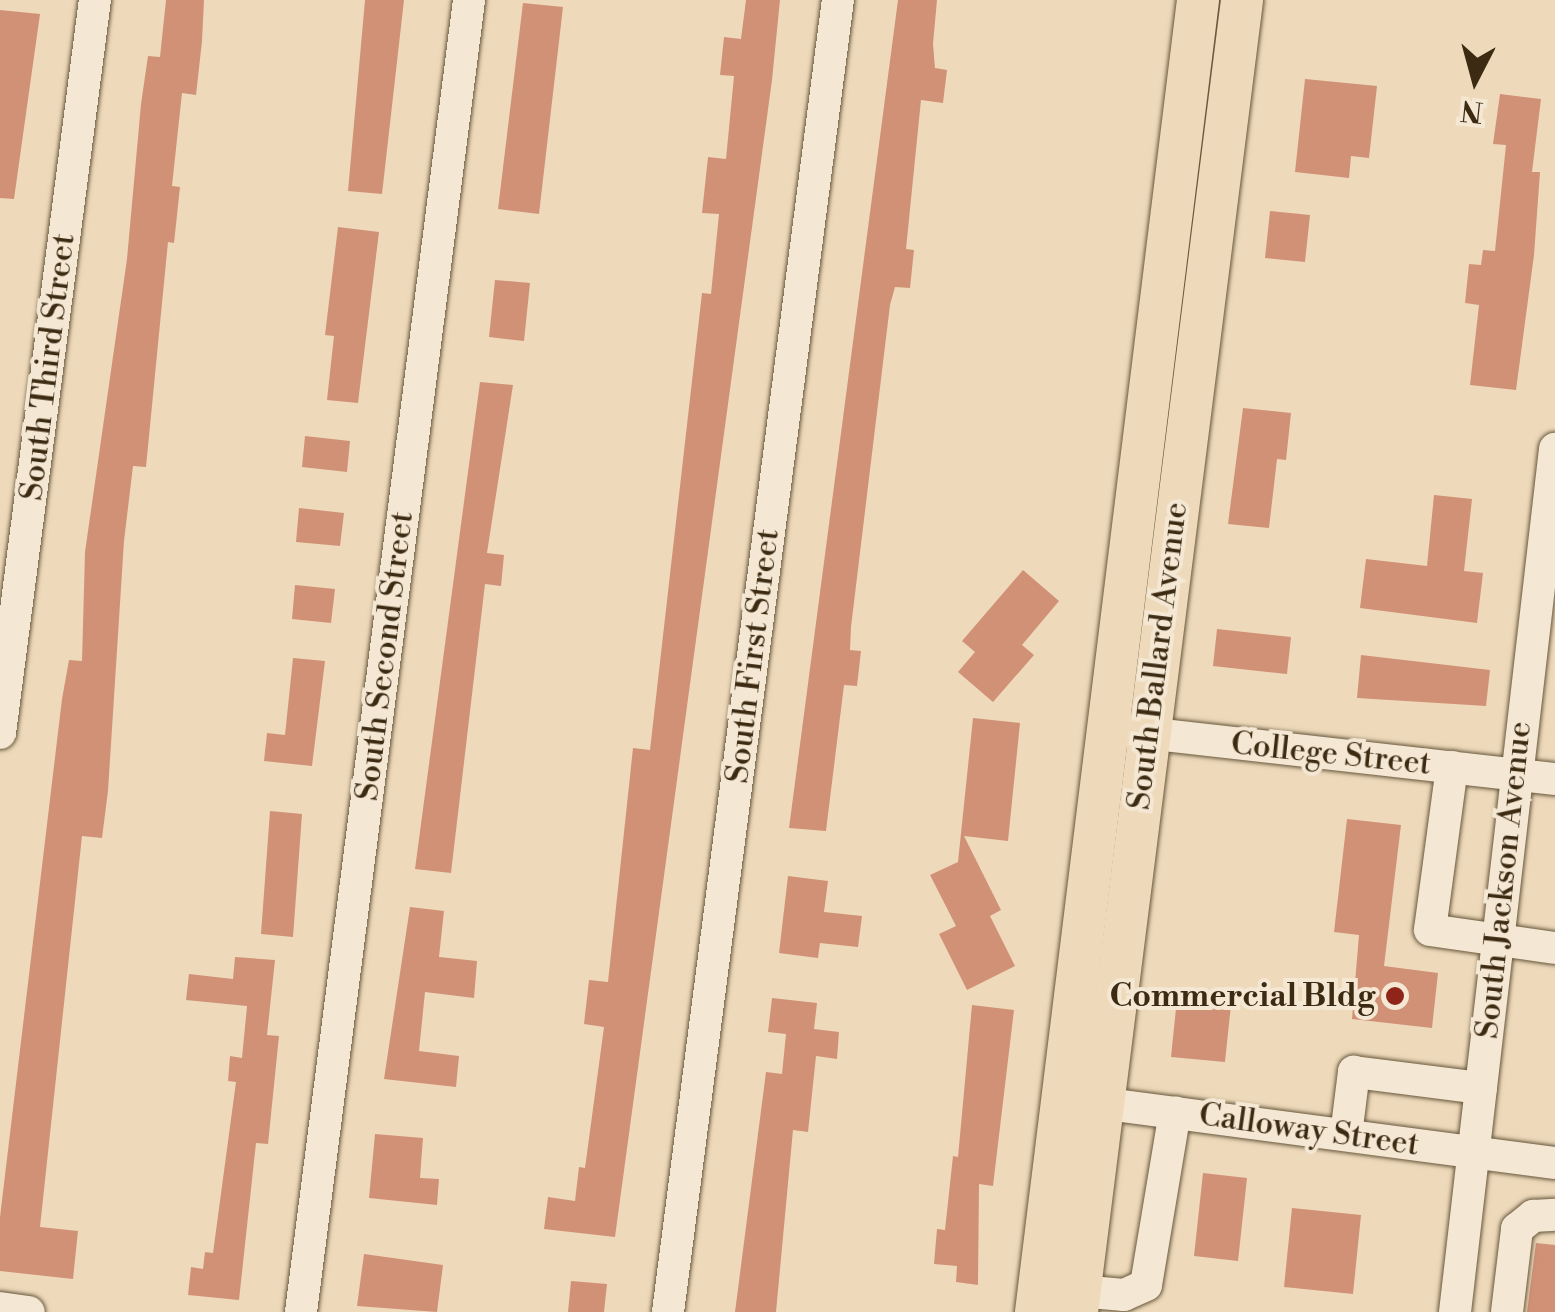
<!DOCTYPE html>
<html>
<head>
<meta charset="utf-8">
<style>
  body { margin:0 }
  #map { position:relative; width:1555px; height:1312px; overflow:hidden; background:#eedabb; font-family:"Libre Bodoni",serif }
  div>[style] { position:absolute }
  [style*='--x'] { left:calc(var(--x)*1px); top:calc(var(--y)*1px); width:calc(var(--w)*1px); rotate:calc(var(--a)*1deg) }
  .building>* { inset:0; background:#d19176 }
  .roads { filter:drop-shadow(0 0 2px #68573c) drop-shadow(0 0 2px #68573c) }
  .minor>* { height:32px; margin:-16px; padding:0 16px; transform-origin:16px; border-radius:16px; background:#f4e7d3 }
  .major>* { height:42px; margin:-21px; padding:0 21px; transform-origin:21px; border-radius:21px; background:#eedabb }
  .dots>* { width:28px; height:28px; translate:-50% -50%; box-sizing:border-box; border:5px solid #f4e7d3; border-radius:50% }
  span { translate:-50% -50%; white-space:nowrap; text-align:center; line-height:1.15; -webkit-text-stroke:8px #f4e7d3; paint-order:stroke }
  .street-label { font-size:32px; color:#3c2b12 }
  .poi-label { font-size:32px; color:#3c2b12; font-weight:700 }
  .right { translate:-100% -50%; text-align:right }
  .north { position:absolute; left:1425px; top:30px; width:100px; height:100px; -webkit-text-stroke:8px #f4e7d3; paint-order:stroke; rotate:186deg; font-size:28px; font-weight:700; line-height:40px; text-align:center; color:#3c2b12 }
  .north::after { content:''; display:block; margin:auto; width:35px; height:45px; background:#3c2b12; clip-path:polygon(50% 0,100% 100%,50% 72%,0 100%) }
</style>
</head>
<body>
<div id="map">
  <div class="building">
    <div style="clip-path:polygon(166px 0,204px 0,202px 41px,196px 95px,182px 93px,172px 186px,180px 187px,174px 243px,168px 242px,146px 467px,133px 466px,124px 541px,108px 791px,102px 838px,82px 836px,40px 1227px,78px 1231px,73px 1279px,0 1271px,0 1217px,62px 699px,69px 660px,82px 661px,85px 552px,127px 259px,141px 104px,148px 56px,160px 57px)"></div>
    <div style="clip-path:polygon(365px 0,404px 0,382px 194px,348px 191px)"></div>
    <div style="clip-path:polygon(746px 0,780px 0,772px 80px,615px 1237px,544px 1229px,548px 1197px,575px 1201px,579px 1167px,585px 1168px,604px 1027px,584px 1024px,589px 980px,608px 982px,633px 748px,650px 750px,702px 293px,711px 294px,719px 214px,702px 213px,708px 157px,726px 159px,734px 76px,720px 75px,724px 37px,741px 39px)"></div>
    <div style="clip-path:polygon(898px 0,937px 0,933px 44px,935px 68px,947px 70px,943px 103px,921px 100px,906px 249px,914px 250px,910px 288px,895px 287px,890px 305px,851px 627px,850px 650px,861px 651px,857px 686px,844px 685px,826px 831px,789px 828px)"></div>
    <div style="clip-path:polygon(523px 3px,563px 7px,539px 214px,498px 209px)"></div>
    <div style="clip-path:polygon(0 10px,40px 14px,14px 199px,0 198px)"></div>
    <div style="clip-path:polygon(1305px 79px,1377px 86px,1369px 158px,1351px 156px,1349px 178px,1295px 172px)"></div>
    <div style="clip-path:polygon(1500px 94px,1541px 99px,1532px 172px,1540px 172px,1534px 255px,1516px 390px,1470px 385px,1479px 305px,1465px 303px,1469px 264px,1481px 265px,1483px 250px,1495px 251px,1506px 145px,1493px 144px)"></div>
    <div style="clip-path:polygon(1270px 211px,1310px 215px,1305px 262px,1265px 258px)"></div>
    <div style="clip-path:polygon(338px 227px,379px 232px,358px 403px,327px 400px,334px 336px,325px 335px)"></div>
    <div style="clip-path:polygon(495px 280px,530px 283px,524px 341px,489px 337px)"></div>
    <div style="clip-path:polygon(480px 382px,513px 385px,487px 553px,504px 555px,501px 586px,485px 584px,451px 873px,415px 869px)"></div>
    <div style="clip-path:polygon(1243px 408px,1291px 413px,1286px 460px,1277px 459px,1269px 528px,1228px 524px)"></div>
    <div style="clip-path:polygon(305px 436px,350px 441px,347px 472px,302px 467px)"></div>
    <div style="clip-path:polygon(1434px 495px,1472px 499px,1464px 571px,1483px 573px,1477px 623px,1360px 608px,1366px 559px,1427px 566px)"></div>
    <div style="clip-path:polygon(299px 508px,344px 513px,340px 546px,296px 542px)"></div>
    <div style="clip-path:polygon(1023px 570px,1059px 601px,1022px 645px,1034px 655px,993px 702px,958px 672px,975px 652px,962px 641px)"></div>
    <div style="clip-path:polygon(295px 585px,335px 589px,331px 623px,292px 619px)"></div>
    <div style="clip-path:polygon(1217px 629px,1291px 637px,1287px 674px,1213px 666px)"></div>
    <div style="clip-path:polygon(1361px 655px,1490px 670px,1486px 706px,1357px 698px)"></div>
    <div style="clip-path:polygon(293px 658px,325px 661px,312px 766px,264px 761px,267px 733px,285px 735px)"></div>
    <div style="clip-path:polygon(973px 718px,1020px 723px,1008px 841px,964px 836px,1001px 910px,990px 916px,1015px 966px,967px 990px,939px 934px,956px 926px,930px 875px,958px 862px)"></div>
    <div style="clip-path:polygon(270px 811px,302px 814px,293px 937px,261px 934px)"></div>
    <div style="clip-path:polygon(1347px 819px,1401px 825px,1384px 966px,1438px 973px,1432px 1028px,1352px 1019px,1359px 935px,1334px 932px)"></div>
    <div style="clip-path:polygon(788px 876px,828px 881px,824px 912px,862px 916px,858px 947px,820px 943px,818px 958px,779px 953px)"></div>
    <div style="clip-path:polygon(410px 907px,444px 911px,439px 957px,477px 961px,474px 998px,425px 992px,419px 1051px,459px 1056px,456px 1087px,384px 1079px)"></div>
    <div style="clip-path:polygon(235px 957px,275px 960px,267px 1035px,279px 1036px,268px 1144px,256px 1143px,239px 1300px,188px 1295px,191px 1267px,203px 1269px,205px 1252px,213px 1253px,236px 1082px,228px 1081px,230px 1056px,242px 1058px,247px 1006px,186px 1000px,189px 974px,233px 979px)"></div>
    <div style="clip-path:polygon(1178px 989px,1232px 995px,1225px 1062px,1171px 1057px)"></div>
    <div style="clip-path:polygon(772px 998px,817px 1003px,814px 1029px,839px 1032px,837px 1059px,816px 1056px,808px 1132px,793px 1130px,776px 1312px,735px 1312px,766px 1072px,782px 1074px,786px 1034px,768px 1032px)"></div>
    <div style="clip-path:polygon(972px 1005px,1014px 1010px,993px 1186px,979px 1184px,978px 1285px,956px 1282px,957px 1266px,934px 1264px,937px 1229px,945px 1230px,953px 1156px,958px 1157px)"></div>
    <div style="clip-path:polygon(375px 1134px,423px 1138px,420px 1178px,439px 1179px,437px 1205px,369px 1198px)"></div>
    <div style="clip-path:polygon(1203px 1173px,1247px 1178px,1238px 1261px,1194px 1256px)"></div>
    <div style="clip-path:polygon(1292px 1208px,1361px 1215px,1353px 1294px,1284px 1287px)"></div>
    <div style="clip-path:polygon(1536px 1243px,1555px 1245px,1555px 1312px,1527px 1312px)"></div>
    <div style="clip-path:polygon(364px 1254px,443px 1265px,437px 1312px,357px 1306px)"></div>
    <div style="clip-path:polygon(571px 1281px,607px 1284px,604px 1312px,568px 1312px)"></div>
  </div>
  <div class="roads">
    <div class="minor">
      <div style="--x:1127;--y:731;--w:431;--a:6.4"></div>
      <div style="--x:0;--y:733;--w:739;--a:-82.62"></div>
      <div style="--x:1452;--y:767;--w:164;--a:97.7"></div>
      <div style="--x:1430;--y:930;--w:126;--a:8.2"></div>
      <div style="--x:1084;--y:1101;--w:475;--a:7.5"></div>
      <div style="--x:1346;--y:1135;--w:64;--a:-82.8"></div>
      <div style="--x:1354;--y:1072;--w:128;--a:7.2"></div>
      <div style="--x:1079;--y:1291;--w:45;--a:5.1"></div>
      <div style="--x:1124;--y:1295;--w:24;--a:-24"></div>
      <div style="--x:1146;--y:1285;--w:175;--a:-80.5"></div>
      <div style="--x:0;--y:1308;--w:29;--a:8"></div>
      <div style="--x:301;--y:1312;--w:1323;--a:-82.7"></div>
      <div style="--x:668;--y:1312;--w:1323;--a:-82.62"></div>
      <div style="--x:1455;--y:1312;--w:869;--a:-83.39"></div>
      <div style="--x:1507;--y:1312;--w:84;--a:-83.1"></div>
      <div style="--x:1517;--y:1229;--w:21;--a:-39"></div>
      <div style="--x:1533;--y:1216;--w:22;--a:-3"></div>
    </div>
    <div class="major">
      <div style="--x:1036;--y:1312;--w:1322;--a:-82.96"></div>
      <div style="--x:1077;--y:1312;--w:1322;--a:-82.83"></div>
    </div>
  </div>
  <div class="dots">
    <div style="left:1395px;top:996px;background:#8f2418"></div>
  </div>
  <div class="street-label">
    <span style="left:48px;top:367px;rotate:-83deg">South Third Street</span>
    <span style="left:385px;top:656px;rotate:-83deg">South Second Street</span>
    <span style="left:753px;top:656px;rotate:-83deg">South First Street</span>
    <span style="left:1158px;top:656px;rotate:-83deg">South Ballard Avenue</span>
    <span style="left:1331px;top:754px;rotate:6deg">College Street</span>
    <span style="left:1504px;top:880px;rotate:-84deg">South Jackson Avenue</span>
    <span style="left:1309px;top:1130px;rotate:8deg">Calloway Street</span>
  </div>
  <div class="poi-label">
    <span class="right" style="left:1375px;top:996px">Commercial Bldg</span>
  </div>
  <div class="north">N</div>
</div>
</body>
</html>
